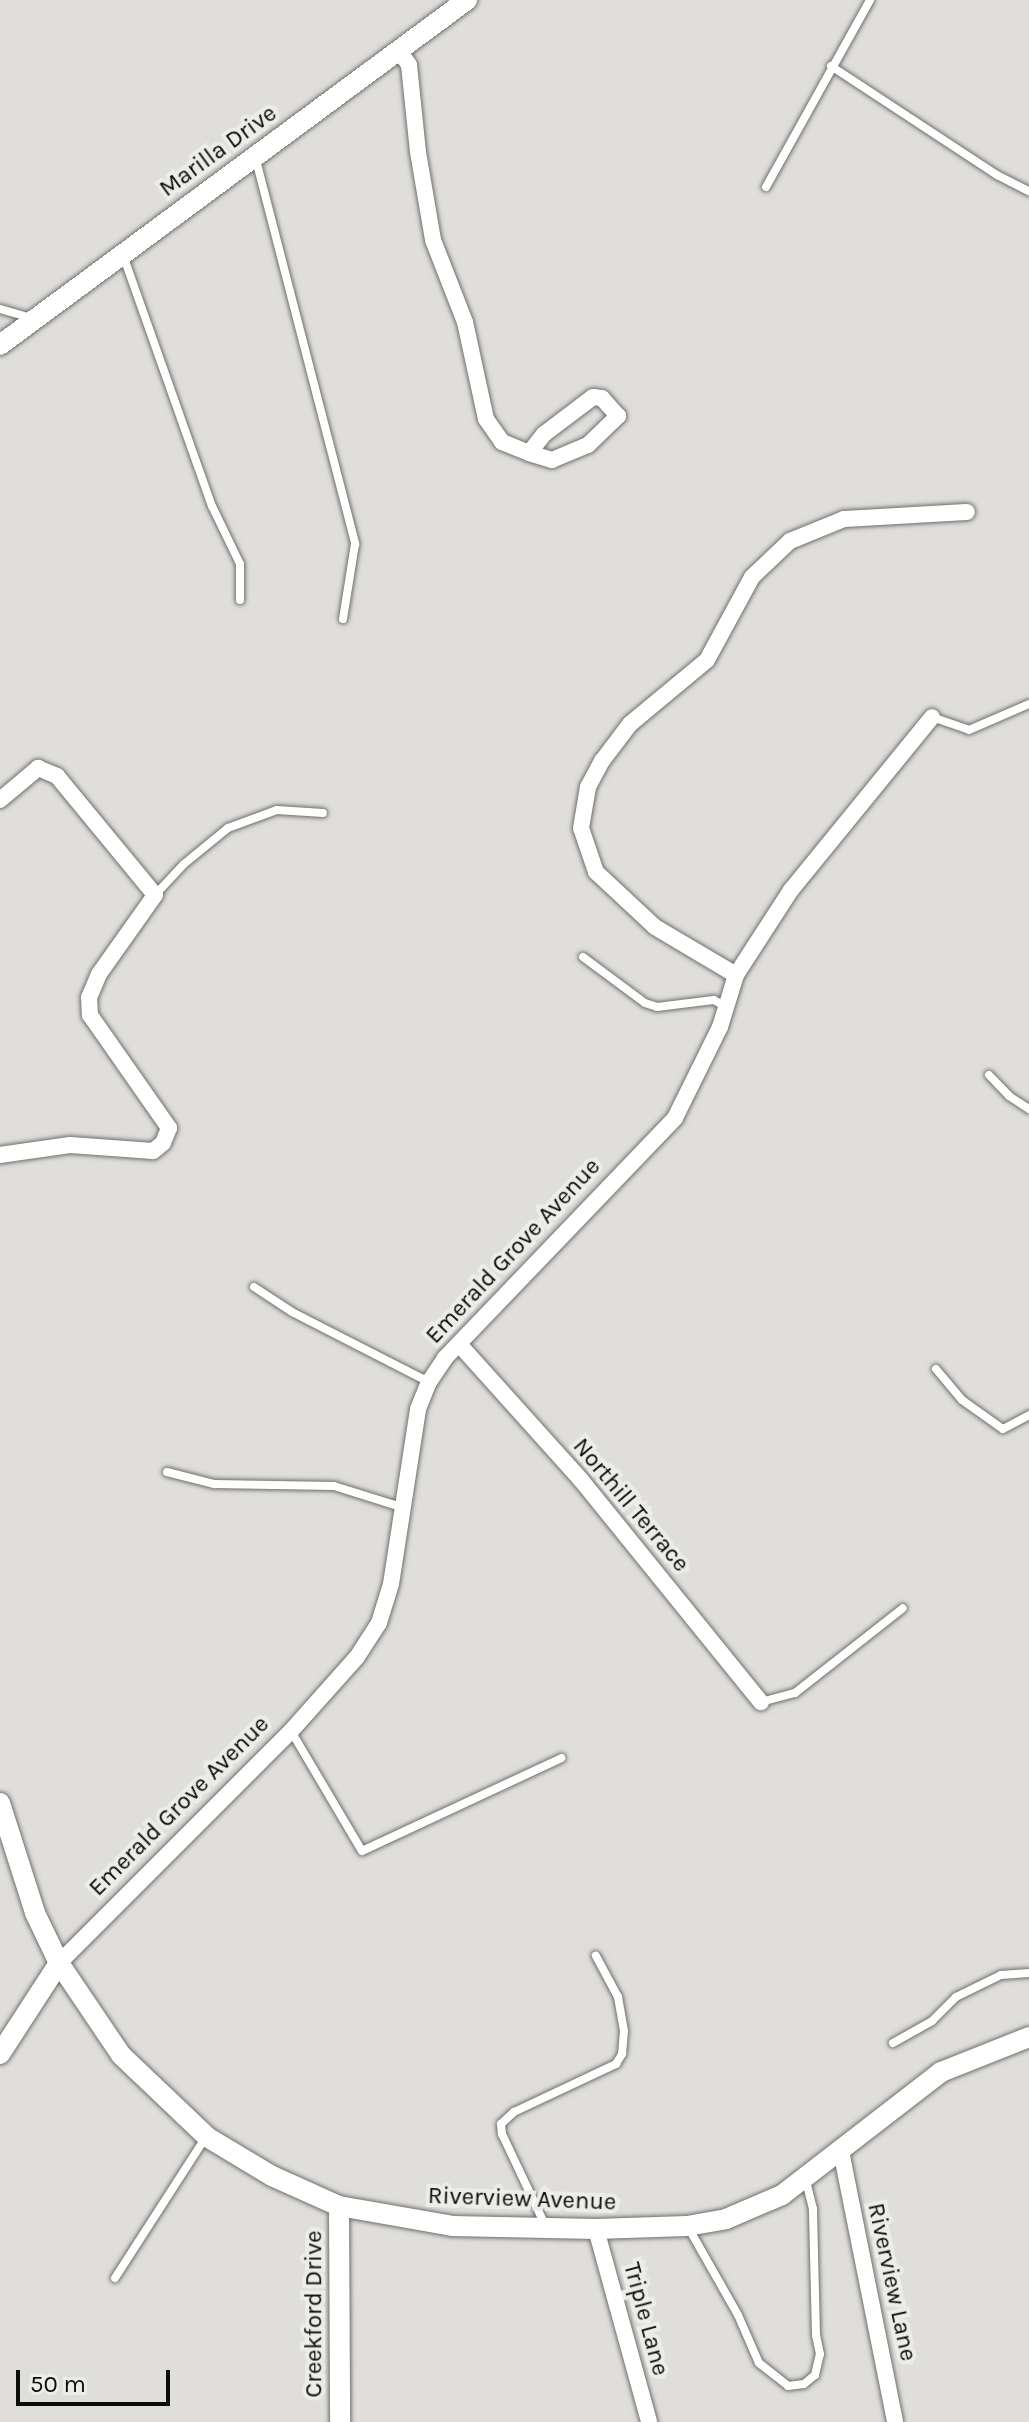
<!DOCTYPE html>
<html>
<head>
<meta charset="utf-8">
<style>
  body { margin:0 }
  #map { position:relative; width:1029px; height:2422px; overflow:hidden; background:#dfdedb; font-family:Karla,sans-serif }
  div>[style] { position:absolute }
  [style*='--x'] { left:calc(var(--x)*1px); top:calc(var(--y)*1px); width:calc(var(--w)*1px); rotate:calc(var(--a)*1deg) }
  .roads { filter:drop-shadow(0 0 2px #6f6f6c) drop-shadow(0 0 2px #6f6f6c) }
  .service>* { height:8px; margin:-4px; padding:0 4px; transform-origin:4px; border-radius:4px; background:#fff }
  .minor>* { height:16px; margin:-8px; padding:0 8px; transform-origin:8px; border-radius:8px; background:#fff }
  .tertiary>* { height:20px; margin:-10px; padding:0 10px; transform-origin:10px; border-radius:10px; background:#fff }
  span { translate:-50% -50%; white-space:nowrap; text-align:center; line-height:1.15; -webkit-text-stroke:8px #ecece8; paint-order:stroke }
  .street-label { font-size:24px; color:#0c0c0b }
  .scale { position:absolute; left:16px; top:2370px; width:154px; height:36px; box-sizing:border-box; border:4px solid #0c0c0b; border-top:0; padding-left:10px; font-size:24px; line-height:28px; white-space:nowrap; color:#0c0c0b; -webkit-text-stroke:6px #ecece8; paint-order:stroke }
</style>
</head>
<body>
<div id="map">
  <div class="roads">
    <div class="service">
      <div style="--x:831;--y:66;--w:199;--a:33.3"></div>
      <div style="--x:997;--y:175;--w:36;--a:27"></div>
      <div style="--x:256;--y:160;--w:397;--a:75.5"></div>
      <div style="--x:355;--y:544;--w:76;--a:99.1"></div>
      <div style="--x:766;--y:187;--w:214;--a:-60.9"></div>
      <div style="--x:123;--y:255;--w:266;--a:70.5"></div>
      <div style="--x:212;--y:506;--w:64;--a:64.2"></div>
      <div style="--x:240;--y:564;--w:36;--a:90"></div>
      <div style="--x:0;--y:309;--w:35;--a:16"></div>
      <div style="--x:932;--y:717;--w:39;--a:19"></div>
      <div style="--x:969;--y:730;--w:65;--a:-23.4"></div>
      <div style="--x:155;--y:895;--w:42;--a:-46.9"></div>
      <div style="--x:184;--y:864;--w:57;--a:-39.3"></div>
      <div style="--x:228;--y:828;--w:52;--a:-20.2"></div>
      <div style="--x:277;--y:810;--w:46;--a:3.7"></div>
      <div style="--x:583;--y:957;--w:77;--a:36.6"></div>
      <div style="--x:645;--y:1003;--w:13;--a:18"></div>
      <div style="--x:657;--y:1007;--w:57;--a:-7"></div>
      <div style="--x:714;--y:1000;--w:16;--a:30"></div>
      <div style="--x:989;--y:1075;--w:29;--a:46"></div>
      <div style="--x:1009;--y:1096;--w:24;--a:33"></div>
      <div style="--x:254;--y:1287;--w:45;--a:33.3"></div>
      <div style="--x:292;--y:1312;--w:154;--a:27.1"></div>
      <div style="--x:936;--y:1369;--w:40;--a:50"></div>
      <div style="--x:962;--y:1400;--w:50;--a:35.3"></div>
      <div style="--x:1003;--y:1429;--w:30;--a:-28"></div>
      <div style="--x:167;--y:1472;--w:49;--a:14.3"></div>
      <div style="--x:214;--y:1484;--w:120;--a:1"></div>
      <div style="--x:334;--y:1486;--w:70;--a:17.4"></div>
      <div style="--x:761;--y:1702;--w:35;--a:-15"></div>
      <div style="--x:795;--y:1693;--w:137;--a:-38.2"></div>
      <div style="--x:291;--y:1731;--w:139;--a:59.4"></div>
      <div style="--x:362;--y:1851;--w:220;--a:-25"></div>
      <div style="--x:893;--y:2043;--w:45;--a:-29.4"></div>
      <div style="--x:932;--y:2021;--w:34;--a:-45"></div>
      <div style="--x:956;--y:1997;--w:50;--a:-26.1"></div>
      <div style="--x:1001;--y:1975;--w:28;--a:-4"></div>
      <div style="--x:546;--y:2227;--w:103;--a:-115.3"></div>
      <div style="--x:502;--y:2134;--w:10;--a:-96"></div>
      <div style="--x:501;--y:2124;--w:18;--a:-43"></div>
      <div style="--x:514;--y:2112;--w:113;--a:-25.2"></div>
      <div style="--x:616;--y:2064;--w:12;--a:-59"></div>
      <div style="--x:622;--y:2054;--w:23;--a:-85"></div>
      <div style="--x:624;--y:2031;--w:35;--a:-100"></div>
      <div style="--x:618;--y:1997;--w:47;--a:-118.2"></div>
      <div style="--x:688;--y:2227;--w:101;--a:60.4"></div>
      <div style="--x:738;--y:2315;--w:52;--a:66.4"></div>
      <div style="--x:759;--y:2363;--w:37;--a:38"></div>
      <div style="--x:788;--y:2386;--w:16;--a:-7"></div>
      <div style="--x:804;--y:2384;--w:14;--a:-39"></div>
      <div style="--x:815;--y:2375;--w:22;--a:-77"></div>
      <div style="--x:820;--y:2354;--w:19;--a:-102"></div>
      <div style="--x:816;--y:2335;--w:126;--a:-91.4"></div>
      <div style="--x:813;--y:2209;--w:30;--a:-104"></div>
      <div style="--x:115;--y:2278;--w:168;--a:-57.2"></div>
    </div>
    <div class="minor">
      <div style="--x:400;--y:52;--w:16;--a:55"></div>
      <div style="--x:409;--y:65;--w:87;--a:84.1"></div>
      <div style="--x:418;--y:152;--w:89;--a:80.3"></div>
      <div style="--x:433;--y:240;--w:88;--a:68.7"></div>
      <div style="--x:465;--y:322;--w:99;--a:77.8"></div>
      <div style="--x:486;--y:419;--w:28;--a:55"></div>
      <div style="--x:502;--y:442;--w:29;--a:22"></div>
      <div style="--x:529;--y:453;--w:24;--a:17"></div>
      <div style="--x:552;--y:460;--w:39;--a:-23"></div>
      <div style="--x:588;--y:445;--w:42;--a:-44"></div>
      <div style="--x:618;--y:416;--w:24;--a:-132"></div>
      <div style="--x:602;--y:398;--w:9;--a:-174"></div>
      <div style="--x:593;--y:397;--w:61;--a:142.9"></div>
      <div style="--x:544;--y:434;--w:24;--a:128"></div>
      <div style="--x:0;--y:800;--w:50;--a:-40.1"></div>
      <div style="--x:38;--y:768;--w:21;--a:23"></div>
      <div style="--x:57;--y:776;--w:154;--a:50.5"></div>
      <div style="--x:155;--y:895;--w:97;--a:125.3"></div>
      <div style="--x:99;--y:974;--w:25;--a:113"></div>
      <div style="--x:89;--y:997;--w:18;--a:87"></div>
      <div style="--x:90;--y:1015;--w:138;--a:55"></div>
      <div style="--x:169;--y:1128;--w:16;--a:112"></div>
      <div style="--x:163;--y:1143;--w:13;--a:141"></div>
      <div style="--x:153;--y:1151;--w:83;--a:-175.9"></div>
      <div style="--x:70;--y:1145;--w:71;--a:171.9"></div>
      <div style="--x:736;--y:975;--w:94;--a:-149.3"></div>
      <div style="--x:655;--y:927;--w:81;--a:-137"></div>
      <div style="--x:596;--y:872;--w:46;--a:-108.8"></div>
      <div style="--x:581;--y:828;--w:42;--a:-80.3"></div>
      <div style="--x:588;--y:787;--w:30;--a:-62"></div>
      <div style="--x:602;--y:761;--w:46;--a:-52.9"></div>
      <div style="--x:630;--y:724;--w:100;--a:-39.7"></div>
      <div style="--x:707;--y:660;--w:94;--a:-61.5"></div>
      <div style="--x:752;--y:577;--w:52;--a:-43.5"></div>
      <div style="--x:790;--y:541;--w:58;--a:-22.2"></div>
      <div style="--x:844;--y:519;--w:123;--a:-3.3"></div>
      <div style="--x:459;--y:1344;--w:183;--a:48.1"></div>
      <div style="--x:581;--y:1480;--w:286;--a:51"></div>
      <div style="--x:59;--y:1963;--w:328;--a:-45"></div>
      <div style="--x:291;--y:1731;--w:99;--a:-48.3"></div>
      <div style="--x:357;--y:1657;--w:40;--a:-57.1"></div>
      <div style="--x:379;--y:1623;--w:41;--a:-72.9"></div>
      <div style="--x:391;--y:1584;--w:177;--a:-81.2"></div>
      <div style="--x:418;--y:1409;--w:29;--a:-68"></div>
      <div style="--x:429;--y:1382;--w:29;--a:-56"></div>
      <div style="--x:445;--y:1358;--w:332;--a:-46.2"></div>
      <div style="--x:675;--y:1118;--w:102;--a:-63.7"></div>
      <div style="--x:720;--y:1027;--w:54;--a:-72.9"></div>
      <div style="--x:736;--y:975;--w:101;--a:-57.1"></div>
      <div style="--x:791;--y:890;--w:223;--a:-50.8"></div>
      <div style="--x:841;--y:2151;--w:276;--a:78.7"></div>
      <div style="--x:596;--y:2229;--w:200;--a:74.6"></div>
    </div>
    <div class="tertiary">
      <div style="--x:0;--y:345;--w:581;--a:-36.46"></div>
      <div style="--x:0;--y:1803;--w:115;--a:72.3"></div>
      <div style="--x:35;--y:1913;--w:55;--a:64.4"></div>
      <div style="--x:59;--y:1963;--w:111;--a:56"></div>
      <div style="--x:121;--y:2055;--w:119;--a:43.6"></div>
      <div style="--x:207;--y:2137;--w:76;--a:31"></div>
      <div style="--x:272;--y:2176;--w:73;--a:24.1"></div>
      <div style="--x:339;--y:2206;--w:115;--a:10"></div>
      <div style="--x:452;--y:2226;--w:144;--a:1.2"></div>
      <div style="--x:596;--y:2229;--w:91;--a:-1.9"></div>
      <div style="--x:687;--y:2226;--w:40;--a:-10"></div>
      <div style="--x:726;--y:2219;--w:61;--a:-23.2"></div>
      <div style="--x:782;--y:2195;--w:201;--a:-37.7"></div>
      <div style="--x:941;--y:2072;--w:95;--a:-21.7"></div>
      <div style="--x:0;--y:2054;--w:108;--a:-57"></div>
      <div style="--x:339;--y:2206;--w:216;--a:89.7"></div>
    </div>
  </div>
  <div class="street-label">
    <span style="left:218px;top:151px;rotate:-36deg">Marilla Drive</span>
    <span style="left:513px;top:1251px;rotate:-47deg">Emerald Grove Avenue</span>
    <span style="left:631px;top:1505px;rotate:50deg">Northill Terrace</span>
    <span style="left:179px;top:1806px;rotate:-45deg">Emerald Grove Avenue</span>
    <span style="left:522px;top:2199px;rotate:2deg">Riverview Avenue</span>
    <span style="left:892px;top:2282px;rotate:78deg">Riverview Lane</span>
    <span style="left:314px;top:2314px;rotate:-90deg">Creekford Drive</span>
    <span style="left:646px;top:2319px;rotate:75deg">Triple Lane</span>
  </div>
  <div class="scale">50 m</div>
</div>
</body>
</html>
